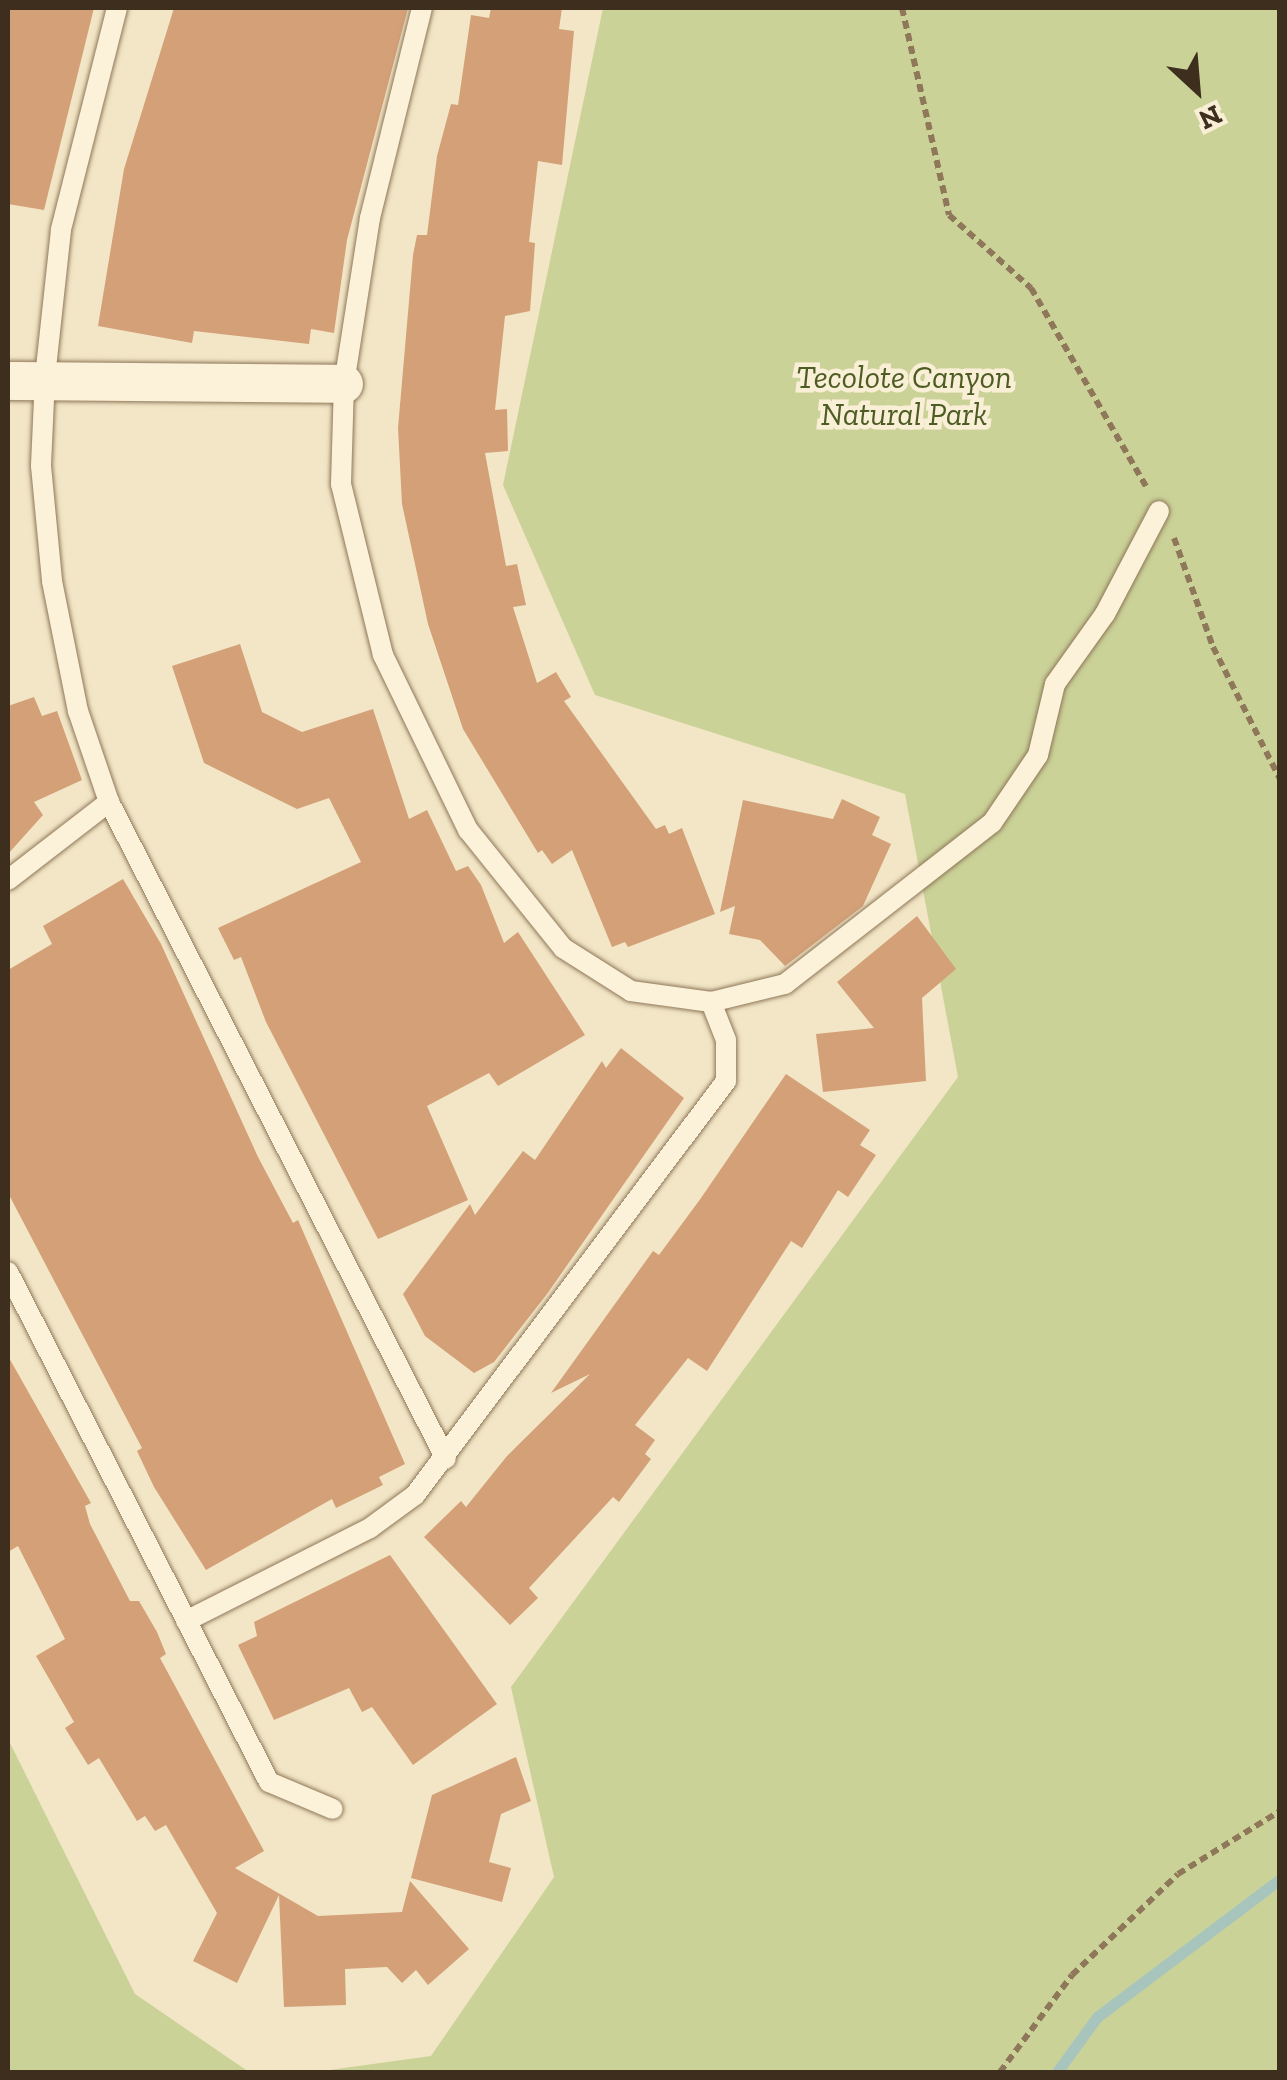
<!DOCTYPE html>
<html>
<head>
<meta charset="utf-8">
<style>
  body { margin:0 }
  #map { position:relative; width:1287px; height:2080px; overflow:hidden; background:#f2e6c6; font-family:"Zilla Slab",serif }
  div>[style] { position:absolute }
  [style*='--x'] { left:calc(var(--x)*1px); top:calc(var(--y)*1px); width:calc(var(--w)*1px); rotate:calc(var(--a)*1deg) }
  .green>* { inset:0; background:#cad298 }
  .stream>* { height:11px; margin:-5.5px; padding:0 5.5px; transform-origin:5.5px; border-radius:5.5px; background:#a7c5bd }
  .building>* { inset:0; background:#d3a078 }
  .path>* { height:6px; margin-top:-3px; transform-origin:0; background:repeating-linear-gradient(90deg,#8f7759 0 8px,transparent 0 13px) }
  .roads { filter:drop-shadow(0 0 2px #8f7759) drop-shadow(0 0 2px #8f7759) }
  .service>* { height:20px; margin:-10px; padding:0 10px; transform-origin:10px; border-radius:10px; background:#fcf2da }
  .minor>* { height:38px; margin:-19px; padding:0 19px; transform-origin:19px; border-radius:19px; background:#fcf2da }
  span { translate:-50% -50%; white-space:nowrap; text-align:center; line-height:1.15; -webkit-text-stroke:9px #f9efd6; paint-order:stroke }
  .park-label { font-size:32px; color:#4d5c23; font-style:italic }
  .frame { position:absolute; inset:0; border:10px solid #3e2e1e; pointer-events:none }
  .north { position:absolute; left:1147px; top:40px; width:100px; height:100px; -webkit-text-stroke:8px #f9efd6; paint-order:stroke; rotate:154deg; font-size:28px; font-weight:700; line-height:40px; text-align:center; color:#3e2e1e }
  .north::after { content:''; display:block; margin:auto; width:35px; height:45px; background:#3e2e1e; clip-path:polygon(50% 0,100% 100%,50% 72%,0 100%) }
</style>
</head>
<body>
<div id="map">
  <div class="green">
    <div style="clip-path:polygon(603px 8px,1279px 8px,1279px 2072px,315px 2072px,431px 2056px,554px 1877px,511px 1687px,958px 1077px,905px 794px,595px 695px,503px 485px)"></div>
    <div style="clip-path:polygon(8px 1739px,135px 1994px,249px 2072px,8px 2072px)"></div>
  </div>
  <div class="stream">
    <div style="--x:1057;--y:2072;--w:68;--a:-54"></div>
    <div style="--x:1097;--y:2017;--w:229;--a:-37"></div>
  </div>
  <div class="building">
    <div style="clip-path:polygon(8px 8px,94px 8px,44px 210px,8px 204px)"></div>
    <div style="clip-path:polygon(174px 8px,408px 8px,347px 240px,334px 333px,311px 329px,309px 344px,194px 331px,192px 343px,98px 326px,124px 169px)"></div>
    <div style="clip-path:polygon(491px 8px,562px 8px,559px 29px,574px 31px,562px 165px,538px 161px,529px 242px,535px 243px,530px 311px,505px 316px,495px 410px,507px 409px,508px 451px,485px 453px,506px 566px,517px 564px,526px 605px,513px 607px,537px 683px,556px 672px,571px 697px,564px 701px,656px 829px,665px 825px,669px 834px,682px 828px,715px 914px,628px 947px,625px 942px,612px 947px,572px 850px,552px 864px,542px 850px,538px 853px,463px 729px,428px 624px,402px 504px,398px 428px,413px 255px,417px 235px,427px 235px,437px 156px,451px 104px,458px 105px,471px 15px,489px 18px)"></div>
    <div style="clip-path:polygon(240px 644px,262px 712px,302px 732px,373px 709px,409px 819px,427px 810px,456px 871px,468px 866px,481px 885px,504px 943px,518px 932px,585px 1035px,498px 1086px,489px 1073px,427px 1106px,468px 1200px,378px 1239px,266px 1022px,241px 957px,234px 960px,218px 928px,361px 862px,329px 798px,297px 809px,204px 763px,172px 666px)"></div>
    <div style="clip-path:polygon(34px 697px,42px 716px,57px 711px,82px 780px,34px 802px,43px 815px,8px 854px,8px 706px)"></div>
    <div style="clip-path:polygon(842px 799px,880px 817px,872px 835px,891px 844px,863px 906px,785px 966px,760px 940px,729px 934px,735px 906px,720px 912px,743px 800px,833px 819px)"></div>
    <div style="clip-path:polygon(123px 879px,161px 944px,258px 1157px,293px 1223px,298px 1220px,405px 1464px,379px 1477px,383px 1485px,336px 1508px,332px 1499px,206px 1570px,154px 1487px,137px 1451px,142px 1448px,8px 1193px,8px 970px,52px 944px,43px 926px)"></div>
    <div style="clip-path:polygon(917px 916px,956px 969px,922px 998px,926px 1081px,823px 1092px,816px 1034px,874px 1028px,837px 982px)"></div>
    <div style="clip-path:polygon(621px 1048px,684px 1098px,547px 1294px,494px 1362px,474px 1373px,425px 1336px,403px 1294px,470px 1204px,475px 1215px,523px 1151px,535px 1160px,602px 1061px,606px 1068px)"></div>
    <div style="clip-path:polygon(786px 1074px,870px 1130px,860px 1145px,876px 1155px,848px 1197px,838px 1190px,802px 1248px,791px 1241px,707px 1371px,688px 1358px,635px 1425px,655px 1440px,645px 1454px,651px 1459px,619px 1502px,613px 1497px,529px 1588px,538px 1598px,510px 1625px,424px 1537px,461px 1501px,466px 1507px,507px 1456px,590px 1374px,551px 1393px,653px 1251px,659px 1255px,701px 1198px)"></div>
    <div style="clip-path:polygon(8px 1356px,91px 1503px,85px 1506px,90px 1524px,130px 1601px,139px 1601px,157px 1632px,166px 1654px,160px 1658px,264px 1851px,235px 1868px,318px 1916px,402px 1912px,410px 1881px,469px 1949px,428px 1985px,416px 1970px,402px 1983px,387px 1967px,345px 1969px,346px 2005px,284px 2007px,279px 1895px,237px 1983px,193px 1961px,217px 1913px,166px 1825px,155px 1831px,145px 1816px,137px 1821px,99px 1758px,88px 1765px,65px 1728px,74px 1722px,36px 1656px,65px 1639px,18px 1546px,8px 1552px)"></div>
    <div style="clip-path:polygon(390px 1555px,497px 1704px,413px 1765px,372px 1707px,362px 1712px,349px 1688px,274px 1720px,238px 1645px,257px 1636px,254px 1622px)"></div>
    <div style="clip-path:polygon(516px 1757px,531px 1801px,501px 1814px,489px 1862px,511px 1868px,502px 1902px,411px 1878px,432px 1795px)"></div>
  </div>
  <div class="path">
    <div style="--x:902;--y:8;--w:212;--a:77.2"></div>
    <div style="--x:949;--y:215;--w:110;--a:41.7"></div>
    <div style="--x:1031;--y:288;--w:231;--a:59.9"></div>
    <div style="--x:1174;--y:538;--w:116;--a:70.3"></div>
    <div style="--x:1213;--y:647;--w:148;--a:63.1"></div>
    <div style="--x:1000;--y:2072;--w:121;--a:-53.4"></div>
    <div style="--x:1072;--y:1975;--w:146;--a:-43.6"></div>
    <div style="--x:1178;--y:1874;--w:120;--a:-31.7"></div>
  </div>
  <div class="roads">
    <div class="service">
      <div style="--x:117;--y:8;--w:229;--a:104.2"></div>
      <div style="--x:61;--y:230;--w:148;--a:96.2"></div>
      <div style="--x:45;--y:377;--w:89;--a:92.6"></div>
      <div style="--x:41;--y:466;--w:116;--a:84.5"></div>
      <div style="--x:52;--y:581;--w:133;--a:78.7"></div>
      <div style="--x:78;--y:711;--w:96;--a:71.2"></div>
      <div style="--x:109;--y:802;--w:738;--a:62.85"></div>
      <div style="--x:8;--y:880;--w:128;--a:-37.7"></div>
      <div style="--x:711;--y:1002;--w:76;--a:-13.7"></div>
      <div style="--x:785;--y:984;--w:262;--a:-37.9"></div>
      <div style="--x:992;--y:823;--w:82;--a:-55.9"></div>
      <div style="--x:1038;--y:755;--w:73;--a:-76.5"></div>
      <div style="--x:1055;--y:684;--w:86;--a:-54.5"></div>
      <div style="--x:1105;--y:614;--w:116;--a:-62.3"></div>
      <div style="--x:8;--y:1272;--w:573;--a:62.9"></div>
      <div style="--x:269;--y:1782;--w:69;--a:22.9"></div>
      <div style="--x:186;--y:1621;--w:206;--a:-26.8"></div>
      <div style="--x:370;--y:1528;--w:56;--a:-36.3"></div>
      <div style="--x:415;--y:1495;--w:518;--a:-53.09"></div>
      <div style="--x:726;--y:1081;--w:41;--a:-90"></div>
      <div style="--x:726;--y:1040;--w:41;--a:-111.5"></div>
      <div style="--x:711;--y:1002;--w:81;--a:-172.2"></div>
      <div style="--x:631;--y:991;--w:80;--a:-147.7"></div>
      <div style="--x:563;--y:948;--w:151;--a:-128.8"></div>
      <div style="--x:468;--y:830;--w:195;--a:-115.9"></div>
      <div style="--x:383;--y:655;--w:176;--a:-103.8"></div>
      <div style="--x:341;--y:484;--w:100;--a:-88.3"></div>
      <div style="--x:344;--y:384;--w:168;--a:-81.1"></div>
      <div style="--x:370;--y:218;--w:216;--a:-76.1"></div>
    </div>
    <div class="minor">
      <div style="--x:8;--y:381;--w:336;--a:0.5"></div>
    </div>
  </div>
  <div class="park-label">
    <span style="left:904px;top:396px">Tecolote Canyon<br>Natural Park</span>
  </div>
  <div class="frame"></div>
  <div class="north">N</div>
</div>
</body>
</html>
